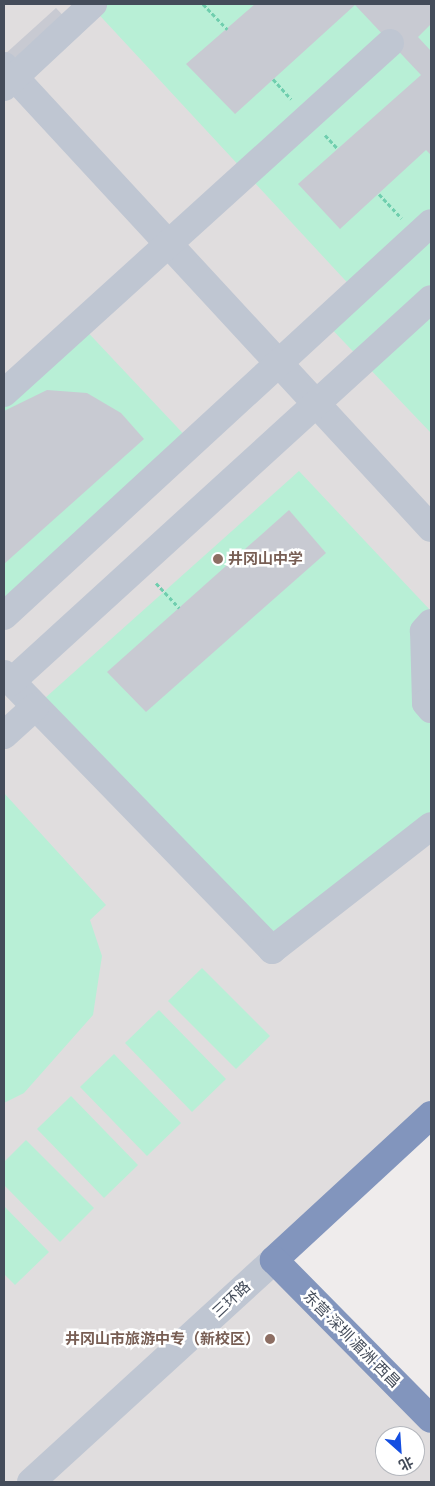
<!DOCTYPE html>
<html>
<head>
<meta charset="utf-8">
<style>
  body { margin:0 }
  #map { position:relative; width:435px; height:1486px; overflow:hidden; background:#efecec; font-family:"Asap Condensed","Noto Sans SC",sans-serif }
  div>[style] { position:absolute }
  [style*='--x'] { left:calc(var(--x)*1px); top:calc(var(--y)*1px); width:calc(var(--w)*1px); rotate:calc(var(--a)*1deg) }
  .education>* { inset:0; background:#e0ddde }
  .green>* { inset:0; background:#b8efd6 }
  .building>* { inset:0; background:#c8cad2 }
  .path>* { height:3px; margin-top:-1.5px; transform-origin:0; background:repeating-linear-gradient(90deg,#6fceae 0 4px,transparent 0 6.5px) }
  .minor>* { height:28px; margin:-14px; padding:0 14px; transform-origin:14px; border-radius:14px; background:#bfc6d2 }
  .highway>* { height:28px; margin:-14px; padding:0 14px; transform-origin:14px; border-radius:14px; background:#8295bd }
  .dots>* { width:14px; height:14px; translate:-50% -50%; box-sizing:border-box; border:2px solid #fff; border-radius:50% }
  span { translate:-50% -50%; white-space:nowrap; text-align:center; line-height:1.15; -webkit-text-stroke:5px #fff; paint-order:stroke }
  .education-label { font-size:15px; color:#785e54; font-weight:700 }
  .left { translate:0 -50%; text-align:left }
  .right { translate:-100% -50%; text-align:right }
  .street-label { font-size:15px; color:#444c5a }
  .frame { position:absolute; inset:0; border:5px solid #444c5a; pointer-events:none }
  .north { position:absolute; left:375px; top:1426px; width:50px; height:50px; box-sizing:border-box; background:#fff; border:1px solid #b4b7bd; border-radius:50%; rotate:154deg; font-size:14px; font-weight:700; line-height:20px; text-align:center; color:#444c5a }
  .north::after { content:''; display:block; margin:auto; width:18px; height:22px; background:#144ee1; clip-path:polygon(50% 0,100% 100%,50% 72%,0 100%) }
</style>
</head>
<body>
<div id="map">
  <div class="education">
    <div style="clip-path:polygon(evenodd,4px 4px,431px 4px,431px 1115px,274px 1260px,431px 1419px,431px 1482px,4px 1482px,4px 4px,385px 1436px,415px 1436px,415px 1466px,385px 1466px,385px 1436px)"></div>
  </div>
  <div class="green">
    <div style="clip-path:polygon(93px 4px,431px 4px,431px 433px,324px 321px,356px 292px,91px 6px)"></div>
    <div style="clip-path:polygon(80px 324px,192px 443px,4px 616px,4px 393px)"></div>
    <div style="clip-path:polygon(299px 471px,431px 611px,431px 826px,272px 950px,35px 707px)"></div>
    <div style="clip-path:polygon(4px 793px,106px 905px,90px 920px,102px 956px,93px 1015px,24px 1093px,4px 1103px)"></div>
    <div style="clip-path:polygon(202px 968px,270px 1036px,236px 1069px,168px 1001px)"></div>
    <div style="clip-path:polygon(159px 1010px,226px 1079px,192px 1112px,125px 1043px)"></div>
    <div style="clip-path:polygon(114px 1054px,181px 1123px,147px 1156px,80px 1087px)"></div>
    <div style="clip-path:polygon(71px 1096px,138px 1165px,104px 1198px,37px 1129px)"></div>
    <div style="clip-path:polygon(26px 1140px,94px 1208px,60px 1242px,4px 1185px,4px 1162px)"></div>
    <div style="clip-path:polygon(4px 1206px,49px 1252px,15px 1285px,4px 1274px)"></div>
  </div>
  <div class="building">
    <div style="clip-path:polygon(255px 4px,431px 4px,431px 24px,418px 37px,431px 51px,431px 155px,426px 150px,340px 229px,298px 184px,421px 75px,355px 5px,235px 114px,186px 64px)"></div>
    <div style="clip-path:polygon(56px 8px,71px 24px,4px 87px,4px 55px)"></div>
    <div style="clip-path:polygon(47px 390px,87px 393px,121px 413px,144px 439px,4px 564px,4px 411px)"></div>
    <div style="clip-path:polygon(289px 510px,326px 553px,146px 712px,107px 672px)"></div>
  </div>
  <div class="path">
    <div style="--x:203;--y:4;--w:35;--a:46"></div>
    <div style="--x:273;--y:79;--w:27;--a:48"></div>
    <div style="--x:325;--y:135;--w:19;--a:47"></div>
    <div style="--x:379;--y:194;--w:33;--a:47"></div>
    <div style="--x:156;--y:583;--w:34;--a:47"></div>
  </div>
  <div class="minor">
    <div style="--x:4;--y:66;--w:629;--a:47.25"></div>
    <div style="--x:4;--y:87;--w:122;--a:-43"></div>
    <div style="--x:4;--y:393;--w:521;--a:-42.2"></div>
    <div style="--x:4;--y:616;--w:580;--a:-42.63"></div>
    <div style="--x:431;--y:623;--w:11;--a:131"></div>
    <div style="--x:424;--y:631;--w:72;--a:88.4"></div>
    <div style="--x:426;--y:703;--w:8;--a:50"></div>
    <div style="--x:4;--y:674;--w:385;--a:45.8"></div>
    <div style="--x:272;--y:950;--w:202;--a:-37.9"></div>
    <div style="--x:11;--y:682;--w:568;--a:-42.36"></div>
    <div style="--x:4;--y:735;--w:42;--a:-42.1"></div>
    <div style="--x:31;--y:1482;--w:329;--a:-42.4"></div>
  </div>
  <div class="highway">
    <div style="--x:431;--y:1115;--w:214;--a:137.3"></div>
    <div style="--x:274;--y:1260;--w:223;--a:45.4"></div>
  </div>
  <div class="dots">
    <div style="left:218px;top:559px;background:#8d6e63"></div>
    <div style="left:270px;top:1339px;background:#8d6e63"></div>
  </div>
  <div class="education-label">
    <span class="left" style="left:228px;top:559px">井冈山中学</span>
    <span class="right" style="left:260px;top:1339px">井冈山市旅游中专（新校区）</span>
  </div>
  <div class="street-label">
    <span style="left:231px;top:1299px;rotate:-43deg">三环路</span>
    <span style="left:352px;top:1339px;rotate:45deg">东营-深圳 湄洲-西昌</span>
  </div>
  <div class="frame"></div>
  <div class="north">北</div>
</div>
</body>
</html>
